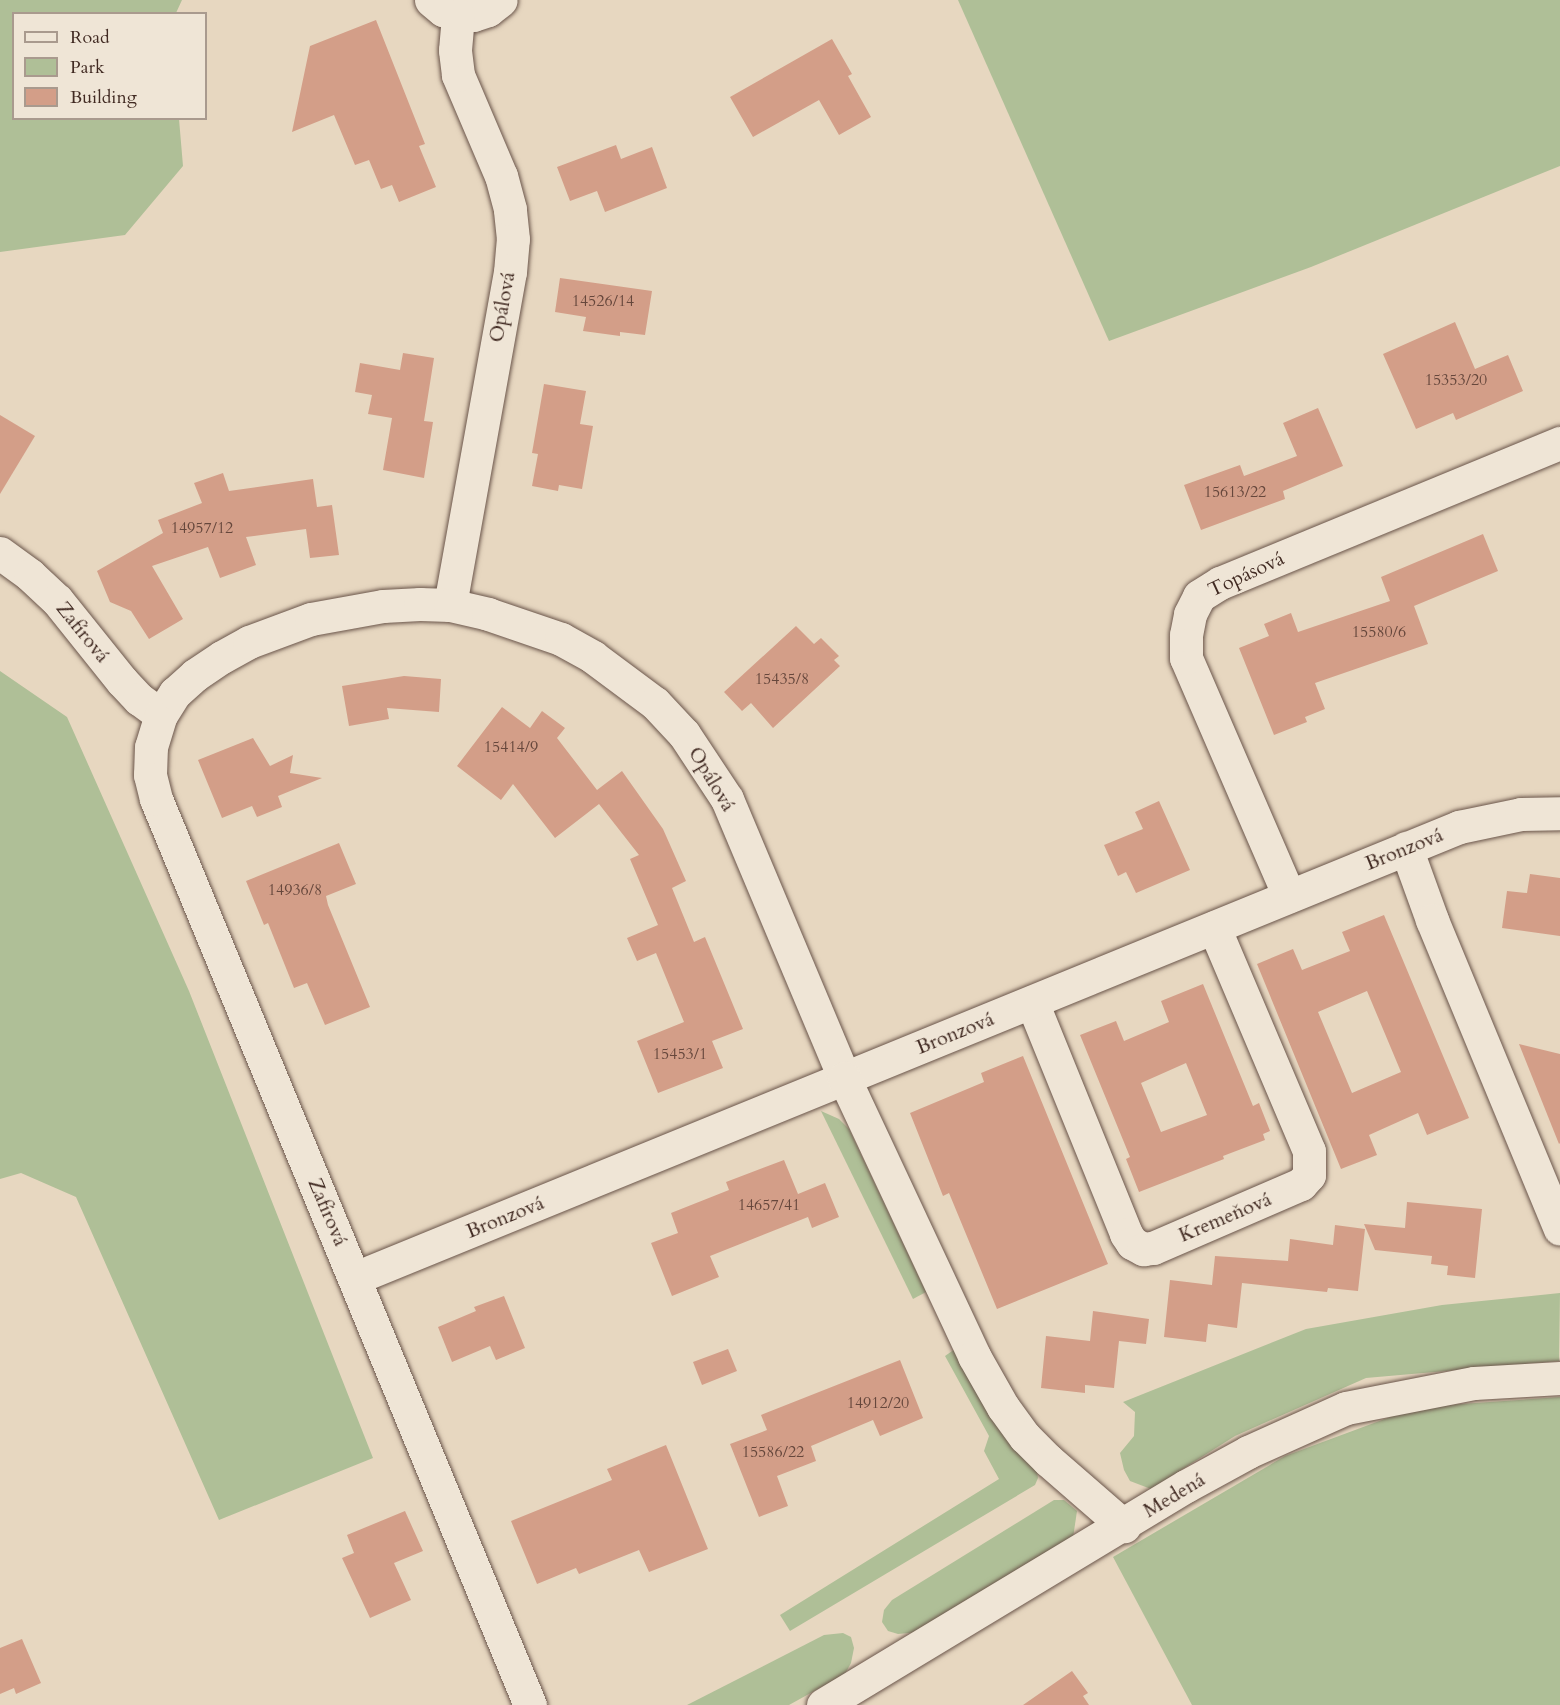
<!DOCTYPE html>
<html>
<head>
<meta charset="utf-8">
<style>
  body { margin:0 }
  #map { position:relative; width:1560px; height:1705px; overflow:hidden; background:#e7d7c0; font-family:Cardo,serif }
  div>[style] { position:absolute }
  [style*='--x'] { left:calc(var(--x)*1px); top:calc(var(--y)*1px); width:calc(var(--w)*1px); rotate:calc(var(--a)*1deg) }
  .green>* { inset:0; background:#afbf97 }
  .building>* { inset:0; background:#d39e88 }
  .roads { filter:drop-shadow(0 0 2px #6a554a) drop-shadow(0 0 2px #6a554a) }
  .minor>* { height:33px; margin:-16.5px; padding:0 16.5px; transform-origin:16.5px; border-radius:16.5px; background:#efe5d6 }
  .tertiary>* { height:33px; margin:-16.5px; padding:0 16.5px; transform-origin:16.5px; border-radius:16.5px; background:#efe5d6 }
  span { translate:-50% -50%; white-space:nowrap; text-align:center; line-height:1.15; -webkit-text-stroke:4.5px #efe5d6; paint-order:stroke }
  .number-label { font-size:16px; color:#66473c }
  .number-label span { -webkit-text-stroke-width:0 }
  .street-label { font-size:20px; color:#412a22 }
  .legend { position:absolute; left:12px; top:12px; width:195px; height:108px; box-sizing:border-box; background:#efe5d6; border:2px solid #a99a8e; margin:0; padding:8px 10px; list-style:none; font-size:18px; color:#412a22 }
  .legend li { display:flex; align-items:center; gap:12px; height:30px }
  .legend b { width:30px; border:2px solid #a99a8e }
</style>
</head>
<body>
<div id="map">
  <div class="green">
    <div style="clip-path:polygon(0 0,182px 0,176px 13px,14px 14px,14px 118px,179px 119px,183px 166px,125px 235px,0 252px)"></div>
    <div style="clip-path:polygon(958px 0,1560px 0,1560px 166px,1311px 267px,1109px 341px)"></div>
    <div style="clip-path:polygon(0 671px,67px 717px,189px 991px,373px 1458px,219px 1520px,76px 1197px,21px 1173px,0 1179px)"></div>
    <div style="clip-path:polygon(821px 1111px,839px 1119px,849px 1129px,926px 1292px,913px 1299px)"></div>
    <div style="clip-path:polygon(1560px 1293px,1559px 1361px,1366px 1378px,1235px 1436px,1151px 1489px,1130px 1481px,1124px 1470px,1120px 1453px,1134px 1436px,1135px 1412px,1123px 1402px,1306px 1329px,1442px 1305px)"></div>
    <div style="clip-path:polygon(955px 1349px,1003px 1434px,1037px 1472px,1038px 1478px,1035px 1485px,790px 1631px,780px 1615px,999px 1479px,984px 1451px,989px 1436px,945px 1356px)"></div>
    <div style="clip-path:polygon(1560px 1397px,1560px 1705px,1192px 1705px,1113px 1557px,1285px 1456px,1417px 1407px)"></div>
    <div style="clip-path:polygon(1054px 1500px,1064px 1500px,1077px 1511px,1073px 1538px,919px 1632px,898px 1634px,888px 1631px,882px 1622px,884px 1610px,892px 1600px)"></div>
    <div style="clip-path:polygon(843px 1633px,851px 1637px,854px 1648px,851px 1663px,845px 1674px,789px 1705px,687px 1705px,824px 1635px)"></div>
  </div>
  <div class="building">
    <div style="clip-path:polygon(376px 20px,425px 144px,419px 146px,436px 187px,399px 202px,392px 185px,381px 189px,369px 160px,355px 165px,334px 115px,292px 132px,310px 46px)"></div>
    <div style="clip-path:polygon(832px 39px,852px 74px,848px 76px,871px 117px,839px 135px,819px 100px,753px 137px,730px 97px)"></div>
    <div style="clip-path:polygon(616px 145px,621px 159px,652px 147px,667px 188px,605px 212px,597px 191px,570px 201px,557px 167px)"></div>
    <div style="clip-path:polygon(560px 278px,652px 291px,645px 335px,620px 332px,620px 336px,583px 331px,586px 317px,555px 312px)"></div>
    <div style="clip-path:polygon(1455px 322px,1475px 369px,1508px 355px,1523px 391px,1456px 420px,1453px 413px,1416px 429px,1383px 354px)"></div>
    <div style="clip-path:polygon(403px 353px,434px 358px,424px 421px,433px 422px,424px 478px,383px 470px,392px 418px,368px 414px,372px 395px,355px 392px,360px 363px,400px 370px)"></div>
    <div style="clip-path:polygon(544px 384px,586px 391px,580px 424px,593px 426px,582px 489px,559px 485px,558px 491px,532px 486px,538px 454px,532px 453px)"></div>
    <div style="clip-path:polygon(1318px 408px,1343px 466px,1283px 491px,1285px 499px,1201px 530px,1184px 485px,1240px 465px,1244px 476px,1297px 456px,1283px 423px)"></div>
    <div style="clip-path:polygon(0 415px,35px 436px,0 494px)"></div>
    <div style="clip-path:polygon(223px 473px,229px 491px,313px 479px,317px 507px,332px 505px,339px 555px,310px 558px,306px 529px,246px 537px,256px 565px,220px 578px,208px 547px,152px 566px,183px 619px,149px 639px,131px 611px,110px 602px,97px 571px,163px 533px,158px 520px,202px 503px,194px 483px)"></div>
    <div style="clip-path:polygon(1483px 534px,1498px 571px,1414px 606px,1428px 644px,1315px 683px,1325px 709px,1305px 717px,1307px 722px,1274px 735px,1239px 648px,1269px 636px,1264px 624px,1291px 613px,1298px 632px,1390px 601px,1381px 577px)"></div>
    <div style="clip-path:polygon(796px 626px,814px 644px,821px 638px,839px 656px,834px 660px,840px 666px,773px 728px,751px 703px,742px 711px,724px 692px)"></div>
    <div style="clip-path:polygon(404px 676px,441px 679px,439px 712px,387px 708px,389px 719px,349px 726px,342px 686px)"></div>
    <div style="clip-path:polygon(502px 707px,530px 728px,542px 711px,565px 728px,557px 738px,597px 790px,622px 771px,663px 829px,686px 881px,672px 888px,694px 942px,705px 937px,743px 1029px,712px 1041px,723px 1068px,658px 1093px,637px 1041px,684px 1022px,656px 953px,637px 961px,627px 938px,658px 925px,630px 859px,639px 855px,599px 804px,555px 838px,513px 784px,501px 800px,457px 766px)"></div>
    <div style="clip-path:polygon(253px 738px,270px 766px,293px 755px,290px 773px,322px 778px,278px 796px,282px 807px,257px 817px,252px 806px,222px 818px,198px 760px)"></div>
    <div style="clip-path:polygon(1159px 801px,1190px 870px,1136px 893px,1126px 872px,1118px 876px,1104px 845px,1143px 829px,1135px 812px)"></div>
    <div style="clip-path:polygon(339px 843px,356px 884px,326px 896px,328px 905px,370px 1007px,325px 1025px,307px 983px,294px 988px,268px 923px,264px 925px,246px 881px)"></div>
    <div style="clip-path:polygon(1530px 874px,1560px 878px,1560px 936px,1502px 928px,1507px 891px,1527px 893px)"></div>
    <div style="clip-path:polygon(evenodd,1384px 915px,1469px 1118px,1427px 1135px,1418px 1113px,1369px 1135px,1377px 1155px,1341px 1169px,1257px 964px,1293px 949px,1302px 970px,1350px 951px,1342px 932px,1384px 915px,1367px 991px,1401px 1072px,1352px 1093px,1318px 1012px,1367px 991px)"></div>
    <div style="clip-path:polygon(evenodd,1203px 984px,1253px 1106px,1259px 1103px,1270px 1131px,1263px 1134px,1265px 1140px,1223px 1156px,1224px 1159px,1139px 1192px,1126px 1159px,1130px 1157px,1080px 1035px,1116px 1021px,1124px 1041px,1169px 1022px,1161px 1001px,1203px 984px,1186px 1063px,1207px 1115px,1161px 1132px,1141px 1083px,1186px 1063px)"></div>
    <div style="clip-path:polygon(1519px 1044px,1560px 1054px,1560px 1143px,1559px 1144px)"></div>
    <div style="clip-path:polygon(1023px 1056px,1108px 1264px,997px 1309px,949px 1193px,943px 1196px,910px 1113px,984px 1082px,981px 1073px)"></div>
    <div style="clip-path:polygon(784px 1160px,798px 1194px,825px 1183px,839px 1217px,812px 1228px,808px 1217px,710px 1256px,719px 1277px,672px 1296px,651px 1243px,678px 1233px,671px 1213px,729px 1190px,726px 1182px)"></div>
    <div style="clip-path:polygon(1407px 1202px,1482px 1209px,1475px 1278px,1447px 1275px,1448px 1266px,1431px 1264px,1432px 1256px,1375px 1250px,1364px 1224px,1405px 1228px)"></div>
    <div style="clip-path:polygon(1335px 1225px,1365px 1229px,1358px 1291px,1328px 1288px,1327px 1292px,1242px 1283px,1237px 1328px,1208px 1324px,1206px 1342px,1164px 1337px,1170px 1280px,1212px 1285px,1215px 1256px,1288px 1261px,1290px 1239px,1333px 1245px)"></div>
    <div style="clip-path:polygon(504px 1296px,525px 1348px,496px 1360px,490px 1346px,452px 1362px,438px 1327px,476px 1311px,474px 1307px)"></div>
    <div style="clip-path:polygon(1093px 1311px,1149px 1319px,1146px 1344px,1119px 1341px,1114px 1388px,1085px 1385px,1085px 1393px,1041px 1388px,1046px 1336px,1090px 1341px)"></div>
    <div style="clip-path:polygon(728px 1349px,737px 1371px,702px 1385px,693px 1362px)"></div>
    <div style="clip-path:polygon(900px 1360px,923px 1418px,880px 1436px,873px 1420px,811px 1446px,816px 1461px,777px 1476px,788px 1506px,759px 1517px,730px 1444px,767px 1430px,761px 1415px)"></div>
    <div style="clip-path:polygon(666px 1445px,708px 1549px,649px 1572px,639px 1550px,579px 1574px,576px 1568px,537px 1584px,511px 1521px,612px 1480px,607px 1469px)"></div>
    <div style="clip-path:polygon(405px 1511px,423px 1551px,394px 1563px,411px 1600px,370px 1618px,342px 1558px,354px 1553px,347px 1535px)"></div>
    <div style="clip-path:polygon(22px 1639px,41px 1683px,16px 1694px,14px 1688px,0 1694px,0 1648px)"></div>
    <div style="clip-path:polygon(1072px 1671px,1088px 1693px,1083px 1696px,1089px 1705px,1023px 1705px)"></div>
  </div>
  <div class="roads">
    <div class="minor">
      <div style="--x:431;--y:0;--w:16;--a:40"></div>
      <div style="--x:443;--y:10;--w:16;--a:18"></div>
      <div style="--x:458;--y:15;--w:15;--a:0"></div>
      <div style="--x:473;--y:15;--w:16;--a:-18"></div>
      <div style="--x:488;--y:10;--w:16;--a:-38"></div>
      <div style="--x:0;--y:553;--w:37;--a:36"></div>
      <div style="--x:30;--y:575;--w:37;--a:43"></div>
      <div style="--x:57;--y:600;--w:104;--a:51.3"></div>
      <div style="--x:122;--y:681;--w:25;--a:47"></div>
      <div style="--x:139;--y:699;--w:27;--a:36"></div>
      <div style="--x:450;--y:605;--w:338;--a:-79.8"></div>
      <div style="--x:510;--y:272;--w:33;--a:-85"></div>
      <div style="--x:513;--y:239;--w:30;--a:-96"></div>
      <div style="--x:510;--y:209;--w:34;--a:-105"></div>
      <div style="--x:501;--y:176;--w:110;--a:-113.1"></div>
      <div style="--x:458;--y:75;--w:25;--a:-97"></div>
      <div style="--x:455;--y:50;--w:35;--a:-85"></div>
      <div style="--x:1406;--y:848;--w:77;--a:70.1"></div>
      <div style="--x:1432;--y:920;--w:334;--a:67.5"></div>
      <div style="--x:1289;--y:896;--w:259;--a:-113.4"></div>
      <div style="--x:1186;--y:658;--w:23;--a:-90"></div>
      <div style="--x:1186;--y:635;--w:21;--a:-79"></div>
      <div style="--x:1190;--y:614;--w:20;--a:-63"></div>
      <div style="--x:1199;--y:596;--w:25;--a:-32"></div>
      <div style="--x:1220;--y:583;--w:368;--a:-22.4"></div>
      <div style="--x:1032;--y:1002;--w:250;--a:67.9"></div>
      <div style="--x:1126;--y:1234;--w:11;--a:56"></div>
      <div style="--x:1132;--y:1243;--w:13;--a:29"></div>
      <div style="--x:1143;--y:1249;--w:10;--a:-6"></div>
      <div style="--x:1153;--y:1248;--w:161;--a:-23.4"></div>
      <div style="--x:1301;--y:1184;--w:12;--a:-48"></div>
      <div style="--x:1309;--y:1175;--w:24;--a:-90"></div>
      <div style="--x:1309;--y:1151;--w:243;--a:-113"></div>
      <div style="--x:355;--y:1278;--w:1193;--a:-22.22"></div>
      <div style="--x:1459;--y:827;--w:63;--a:-11.8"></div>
      <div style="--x:1521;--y:814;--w:39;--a:-1"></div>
      <div style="--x:530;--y:1705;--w:980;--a:-112.43"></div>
      <div style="--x:156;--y:799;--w:25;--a:-104"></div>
      <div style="--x:150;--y:775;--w:28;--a:-88"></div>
      <div style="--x:151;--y:747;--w:34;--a:-73"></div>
      <div style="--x:161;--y:715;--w:26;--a:-58"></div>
      <div style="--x:175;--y:693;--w:27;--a:-42"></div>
      <div style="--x:195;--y:675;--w:32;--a:-34"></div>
      <div style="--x:222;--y:657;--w:31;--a:-29"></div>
      <div style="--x:249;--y:642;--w:66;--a:-20.4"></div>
      <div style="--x:311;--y:619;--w:73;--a:-10.2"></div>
      <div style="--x:383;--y:606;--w:37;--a:-3"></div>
      <div style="--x:420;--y:604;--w:30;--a:2"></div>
      <div style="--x:450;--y:605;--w:39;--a:13"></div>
      <div style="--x:488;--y:614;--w:77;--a:18.9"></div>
      <div style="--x:561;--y:639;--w:37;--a:29"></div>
      <div style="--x:593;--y:657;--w:77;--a:36.6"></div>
      <div style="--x:655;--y:703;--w:42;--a:46.9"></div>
      <div style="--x:684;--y:734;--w:78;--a:56.5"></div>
      <div style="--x:727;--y:799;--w:303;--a:67.2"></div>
      <div style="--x:844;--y:1078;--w:307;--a:64.9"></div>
      <div style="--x:974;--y:1356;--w:59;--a:60.4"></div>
      <div style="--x:1003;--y:1407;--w:37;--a:54"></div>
      <div style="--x:1025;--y:1437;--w:33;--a:45"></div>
      <div style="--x:1048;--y:1460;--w:101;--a:41"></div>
    </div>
    <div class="tertiary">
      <div style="--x:823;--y:1705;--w:424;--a:-31.1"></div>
      <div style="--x:1186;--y:1486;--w:71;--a:-28.7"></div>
      <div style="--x:1248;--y:1452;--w:107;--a:-24.2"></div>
      <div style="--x:1346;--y:1408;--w:130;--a:-11.1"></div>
      <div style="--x:1474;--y:1383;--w:86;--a:-3.3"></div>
    </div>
  </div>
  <div class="number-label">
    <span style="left:603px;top:301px">14526/14</span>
    <span style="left:1456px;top:380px">15353/20</span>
    <span style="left:1235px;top:492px">15613/22</span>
    <span style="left:202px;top:528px">14957/12</span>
    <span style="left:1379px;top:632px">15580/6</span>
    <span style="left:782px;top:679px">15435/8</span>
    <span style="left:511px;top:747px">15414/9</span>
    <span style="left:295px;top:890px">14936/8</span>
    <span style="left:680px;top:1054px">15453/1</span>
    <span style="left:769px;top:1205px">14657/41</span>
    <span style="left:878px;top:1403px">14912/20</span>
    <span style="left:773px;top:1452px">15586/22</span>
  </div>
  <div class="street-label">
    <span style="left:502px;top:307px;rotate:-80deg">Opálová</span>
    <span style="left:1246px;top:574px;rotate:-25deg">Topásová</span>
    <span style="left:83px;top:632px;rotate:51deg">Zafírová</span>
    <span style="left:712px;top:779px;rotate:59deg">Opálová</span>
    <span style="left:1404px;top:849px;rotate:-22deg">Bronzová</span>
    <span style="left:955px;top:1033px;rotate:-22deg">Bronzová</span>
    <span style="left:328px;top:1212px;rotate:67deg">Zafírová</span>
    <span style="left:505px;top:1217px;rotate:-22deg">Bronzová</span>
    <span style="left:1225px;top:1217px;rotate:-23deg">Kremeňová</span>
    <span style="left:1174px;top:1495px;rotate:-31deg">Medená</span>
  </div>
  <ul class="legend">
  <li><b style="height:8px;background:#efe5d6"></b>Road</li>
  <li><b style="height:16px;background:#afbf97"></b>Park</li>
  <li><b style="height:16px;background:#d39e88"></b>Building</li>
  </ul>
</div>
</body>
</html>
